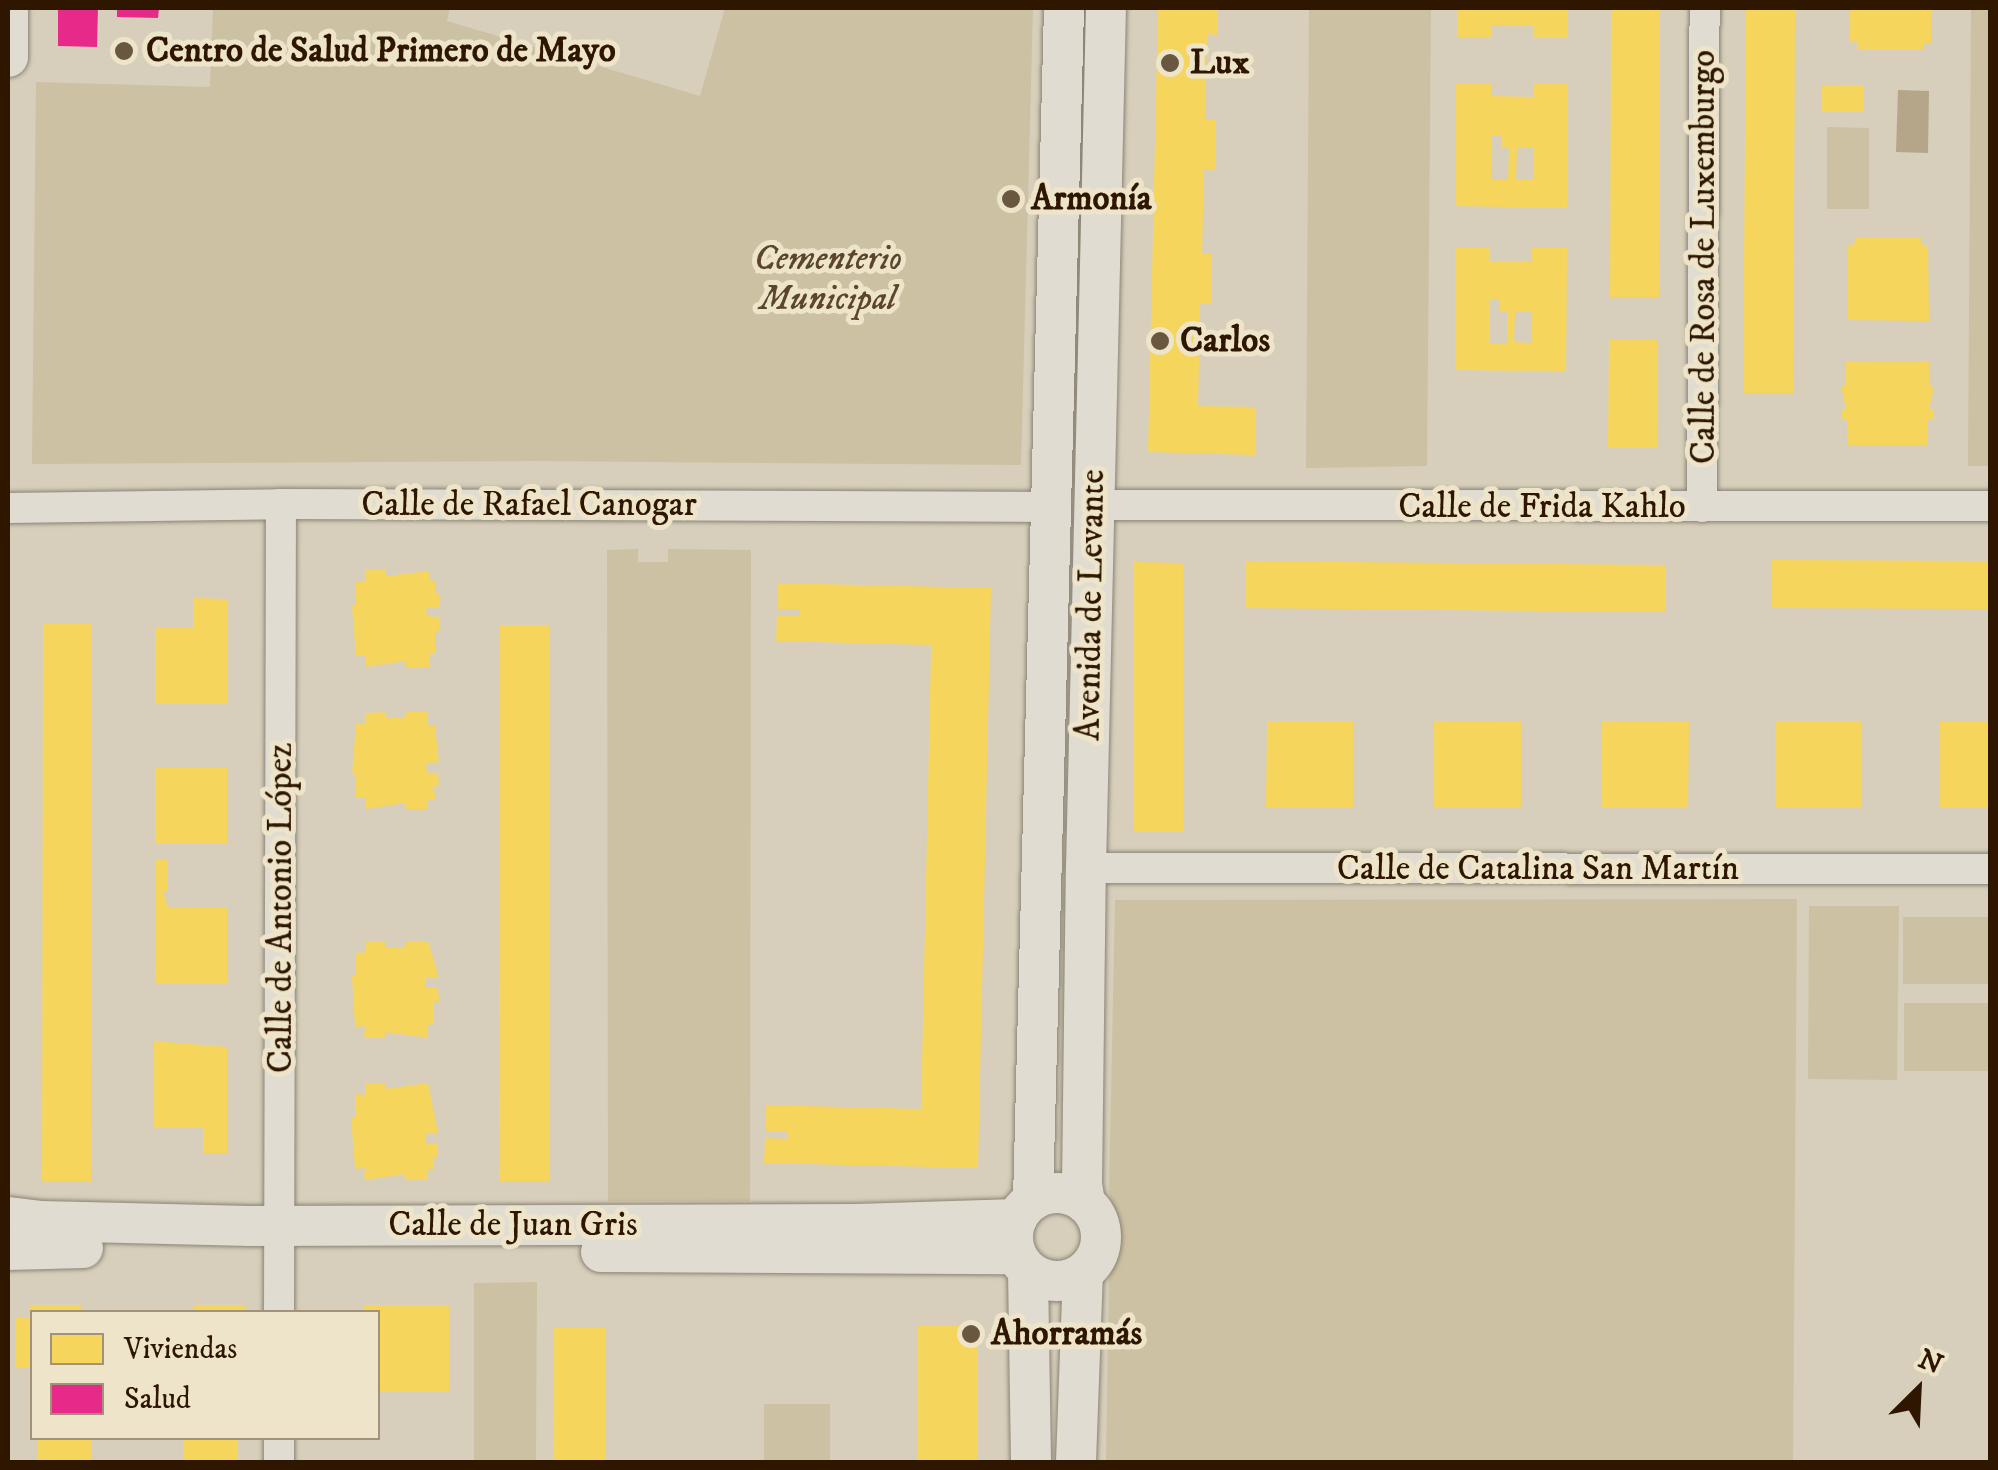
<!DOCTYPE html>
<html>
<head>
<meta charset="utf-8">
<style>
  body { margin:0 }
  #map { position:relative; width:1998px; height:1470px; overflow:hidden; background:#d7cfbb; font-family:"IM FELL DW Pica",serif }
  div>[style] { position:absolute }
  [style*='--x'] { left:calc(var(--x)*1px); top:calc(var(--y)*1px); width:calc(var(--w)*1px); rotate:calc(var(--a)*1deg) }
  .green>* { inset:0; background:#cdc1a3 }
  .water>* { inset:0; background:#b5a689 }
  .homes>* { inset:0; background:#f6d55c }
  .health>* { inset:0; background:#e7298a }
  .roads { filter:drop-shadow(0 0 2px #8b8375) drop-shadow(0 0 2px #8b8375) }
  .minor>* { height:30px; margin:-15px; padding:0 15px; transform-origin:15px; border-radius:15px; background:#e0dcd1 }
  .tertiary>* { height:40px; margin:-20px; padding:0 20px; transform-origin:20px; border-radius:20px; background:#e0dcd1 }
  .tertiary>.ring { margin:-20px; padding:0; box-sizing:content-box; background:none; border:40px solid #e0dcd1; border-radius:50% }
  .dots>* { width:28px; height:28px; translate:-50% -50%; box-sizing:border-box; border:5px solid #ede4ca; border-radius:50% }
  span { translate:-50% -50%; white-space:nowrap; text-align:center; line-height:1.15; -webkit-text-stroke:10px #ede4ca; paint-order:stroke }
  .poi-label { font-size:35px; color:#2e1600; font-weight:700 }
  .left { translate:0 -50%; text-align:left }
  .street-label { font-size:35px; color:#2e1600 }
  .park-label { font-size:35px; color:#5b462b; font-style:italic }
  .frame { position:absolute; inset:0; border:10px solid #2e1600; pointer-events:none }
  .legend { position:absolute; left:30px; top:1310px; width:350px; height:130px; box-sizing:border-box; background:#ede4ca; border:2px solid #a19279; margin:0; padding:12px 18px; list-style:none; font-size:30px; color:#2e1600 }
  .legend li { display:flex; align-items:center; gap:20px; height:50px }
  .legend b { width:50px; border:2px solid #a19279 }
  .north { position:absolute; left:1868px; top:1340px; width:100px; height:100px; -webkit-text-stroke:8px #ede4ca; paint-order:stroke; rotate:24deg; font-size:28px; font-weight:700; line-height:40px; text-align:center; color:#2e1600 }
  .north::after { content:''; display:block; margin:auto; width:35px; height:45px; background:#2e1600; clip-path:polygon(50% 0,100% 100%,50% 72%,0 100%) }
</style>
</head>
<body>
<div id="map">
  <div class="green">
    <div style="clip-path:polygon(213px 8px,450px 8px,447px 21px,700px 96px,725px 8px,1033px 8px,1021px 465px,533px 461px,32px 464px,36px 82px,210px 87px)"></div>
    <div style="clip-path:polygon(1084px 8px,1091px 8px,1079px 422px,1073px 422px)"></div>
    <div style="clip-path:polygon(1309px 8px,1431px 8px,1427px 466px,1306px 468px)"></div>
    <div style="clip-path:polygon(1971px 8px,1990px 8px,1990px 466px,1968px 466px)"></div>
    <div style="clip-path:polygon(1827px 127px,1869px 128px,1869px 209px,1827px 209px)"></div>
    <div style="clip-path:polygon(638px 549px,638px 562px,668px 562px,668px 549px,751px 550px,750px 1201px,608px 1201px,607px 550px)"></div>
    <div style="clip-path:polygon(1797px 899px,1793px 1462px,1106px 1462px,1109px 1278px,1120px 1243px,1109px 1191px,1115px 900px)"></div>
    <div style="clip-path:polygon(1809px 906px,1899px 906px,1897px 1080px,1808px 1079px)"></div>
    <div style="clip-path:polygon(1903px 917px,1990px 917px,1990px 984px,1903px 984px)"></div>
    <div style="clip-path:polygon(1904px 1003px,1990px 1003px,1990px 1071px,1904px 1071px)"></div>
    <div style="clip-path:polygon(537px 1282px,536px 1462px,474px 1462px,474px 1283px)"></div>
    <div style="clip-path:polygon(764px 1404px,830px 1404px,830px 1462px,764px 1462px)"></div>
  </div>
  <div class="water">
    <div style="clip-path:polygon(1898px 90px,1929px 91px,1928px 153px,1896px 152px)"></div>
  </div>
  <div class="homes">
    <div style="clip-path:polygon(1158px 8px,1218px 8px,1218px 35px,1207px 34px,1205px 119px,1216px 119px,1215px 170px,1204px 170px,1202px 254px,1212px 254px,1211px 304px,1200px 303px,1198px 406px,1256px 407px,1255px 455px,1148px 452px)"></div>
    <div style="clip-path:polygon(1457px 8px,1568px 8px,1568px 38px,1533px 38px,1533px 26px,1492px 25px,1492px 38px,1457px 37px)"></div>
    <div style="clip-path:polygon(1611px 8px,1660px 8px,1659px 297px,1610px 297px)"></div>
    <div style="clip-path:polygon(1746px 8px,1795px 8px,1793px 393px,1743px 393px)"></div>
    <div style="clip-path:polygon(1850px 8px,1931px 8px,1931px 43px,1923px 43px,1924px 50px,1857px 50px,1857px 42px,1850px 41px)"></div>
    <div style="clip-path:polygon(evenodd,1533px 83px,1568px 84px,1567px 208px,1455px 206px,1456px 84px,1491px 84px,1491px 96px,1533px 97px,1533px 83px,1492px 136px,1501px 136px,1501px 148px,1509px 148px,1508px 180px,1491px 180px,1492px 136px,1533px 83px,1517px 148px,1533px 148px,1533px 179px,1516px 179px,1517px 148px)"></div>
    <div style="clip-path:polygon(1863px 85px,1864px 111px,1822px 112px,1822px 86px)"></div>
    <div style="clip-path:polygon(1855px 238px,1921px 238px,1921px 245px,1928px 245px,1929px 321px,1848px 320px,1847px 246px,1854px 245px)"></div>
    <div style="clip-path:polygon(evenodd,1455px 248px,1490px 248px,1490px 261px,1531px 261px,1532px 248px,1567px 248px,1566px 371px,1455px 370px,1455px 248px,1490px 299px,1499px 299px,1499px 311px,1507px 311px,1507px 344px,1490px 343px,1490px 299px,1455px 248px,1515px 311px,1532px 311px,1531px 343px,1514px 342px,1515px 311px)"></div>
    <div style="clip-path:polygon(1609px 340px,1658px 340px,1657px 448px,1608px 447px)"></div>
    <div style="clip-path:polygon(1929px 361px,1929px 386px,1934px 387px,1929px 409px,1934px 409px,1934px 419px,1928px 420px,1928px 445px,1847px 445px,1847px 420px,1841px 420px,1842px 409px,1846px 409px,1841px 386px,1846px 386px,1846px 362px)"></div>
    <div style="clip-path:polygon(1772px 560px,1990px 561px,1990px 609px,1772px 608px)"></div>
    <div style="clip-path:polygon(1245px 561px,1666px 565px,1666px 612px,1245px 608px)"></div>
    <div style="clip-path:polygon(1133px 562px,1183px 563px,1183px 831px,1134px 831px)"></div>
    <div style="clip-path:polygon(365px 570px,386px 570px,386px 576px,429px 571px,429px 580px,435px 581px,435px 593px,439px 593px,439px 607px,426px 607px,427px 616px,439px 617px,439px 631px,435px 631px,435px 654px,429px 654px,429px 667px,405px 667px,405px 661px,365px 667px,365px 656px,356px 656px,352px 605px,356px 605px,356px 582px,365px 582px)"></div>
    <div style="clip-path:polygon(778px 583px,991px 588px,978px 1168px,764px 1163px,765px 1138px,787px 1139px,787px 1131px,765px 1131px,766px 1105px,921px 1109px,931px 652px,931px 645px,776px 641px,777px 616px,799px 616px,799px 609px,777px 609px)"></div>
    <div style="clip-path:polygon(193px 598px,228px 599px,228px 704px,155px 704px,155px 627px,193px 628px)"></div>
    <div style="clip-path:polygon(43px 624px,92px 624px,91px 1181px,42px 1181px)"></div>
    <div style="clip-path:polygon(500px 625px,549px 625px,549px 1181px,499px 1181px)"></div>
    <div style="clip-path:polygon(386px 712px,386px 718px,405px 718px,405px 712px,428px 712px,428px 726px,435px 726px,439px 762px,426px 763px,427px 773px,438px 773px,439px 786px,434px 786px,435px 799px,428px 799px,428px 809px,405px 809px,405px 803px,365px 809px,365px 798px,356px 798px,356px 774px,352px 774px,356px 723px,365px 724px,365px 713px)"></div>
    <div style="clip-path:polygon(1267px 721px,1353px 721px,1353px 808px,1266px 807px)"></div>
    <div style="clip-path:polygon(1434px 721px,1521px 722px,1521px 807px,1434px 807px)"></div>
    <div style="clip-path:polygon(1602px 721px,1689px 722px,1688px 808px,1602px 808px)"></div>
    <div style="clip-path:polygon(1775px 721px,1861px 721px,1861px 808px,1775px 807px)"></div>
    <div style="clip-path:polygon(1940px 722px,1990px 722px,1990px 808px,1939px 808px)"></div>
    <div style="clip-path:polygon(155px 767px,227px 767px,227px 844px,155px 844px)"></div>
    <div style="clip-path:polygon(168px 859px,168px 891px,163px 891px,168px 907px,227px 907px,227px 983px,155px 983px,156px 860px)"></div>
    <div style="clip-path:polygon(365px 941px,385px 941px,385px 947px,405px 947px,405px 941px,428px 941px,439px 978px,426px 978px,426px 987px,438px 987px,439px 1001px,434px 1001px,434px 1024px,428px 1025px,428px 1038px,385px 1032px,385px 1038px,364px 1038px,365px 1026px,355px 1027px,352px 976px,356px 975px,356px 953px,365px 952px)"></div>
    <div style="clip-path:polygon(154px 1041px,227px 1047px,227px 1153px,203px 1153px,203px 1128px,154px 1128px)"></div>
    <div style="clip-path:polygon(365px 1083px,385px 1083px,385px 1089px,428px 1083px,438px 1133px,426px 1134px,425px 1144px,438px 1143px,438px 1157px,434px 1157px,434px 1170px,428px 1170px,428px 1180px,404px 1180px,405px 1174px,364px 1180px,365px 1168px,355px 1169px,351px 1117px,355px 1117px,355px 1094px,365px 1095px)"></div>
    <div style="clip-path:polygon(30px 1305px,81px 1305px,81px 1312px,30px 1312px)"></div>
    <div style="clip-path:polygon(194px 1305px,245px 1305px,245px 1312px,194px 1312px)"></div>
    <div style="clip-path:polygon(363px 1305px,449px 1305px,449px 1391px,378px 1391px,378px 1312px,363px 1312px)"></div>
    <div style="clip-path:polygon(15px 1318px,32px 1318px,30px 1368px,15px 1368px)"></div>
    <div style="clip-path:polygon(917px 1326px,978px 1326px,978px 1462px,917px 1462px)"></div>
    <div style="clip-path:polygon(554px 1327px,606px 1327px,605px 1462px,553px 1462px)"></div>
    <div style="clip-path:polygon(37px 1438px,92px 1438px,92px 1462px,37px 1462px)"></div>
    <div style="clip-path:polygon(183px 1438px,238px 1438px,238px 1462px,183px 1462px)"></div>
  </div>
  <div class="health">
    <div style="clip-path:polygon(58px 8px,98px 8px,97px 47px,58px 46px)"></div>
    <div style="clip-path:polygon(117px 8px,159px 8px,158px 18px,117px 17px)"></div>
  </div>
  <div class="roads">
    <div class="minor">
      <div style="--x:1093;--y:505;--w:897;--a:0.06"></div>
      <div style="--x:1702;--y:507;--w:499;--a:-89.7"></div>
      <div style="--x:8;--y:508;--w:273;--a:-0.8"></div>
      <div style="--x:281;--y:504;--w:770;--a:0.22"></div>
      <div style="--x:1086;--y:868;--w:904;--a:0.06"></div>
      <div style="--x:279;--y:1312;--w:808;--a:-89.86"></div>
      <div style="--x:279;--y:1438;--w:24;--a:90"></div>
    </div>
    <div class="tertiary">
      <div style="--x:8;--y:57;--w:49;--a:-90"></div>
      <div class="ring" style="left:1013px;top:1193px;width:48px;height:48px"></div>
      <div style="--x:1033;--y:1200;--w:1192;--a:-88.51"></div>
      <div style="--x:1085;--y:1203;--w:18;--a:-99"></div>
      <div style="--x:1082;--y:1185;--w:317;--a:-89.3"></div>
      <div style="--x:1086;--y:868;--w:860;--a:-88.67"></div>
      <div style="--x:9;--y:1217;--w:33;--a:7"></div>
      <div style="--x:42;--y:1221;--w:208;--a:1.4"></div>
      <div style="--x:250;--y:1226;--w:606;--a:-0.19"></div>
      <div style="--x:856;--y:1224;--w:161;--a:-1.8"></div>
      <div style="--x:8;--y:1250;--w:75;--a:-1.5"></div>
      <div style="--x:601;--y:1252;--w:415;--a:0.3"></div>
      <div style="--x:1028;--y:1271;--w:191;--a:89.1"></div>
      <div style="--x:1076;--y:1462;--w:188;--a:-87.9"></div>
    </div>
  </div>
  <div class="dots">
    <div style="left:124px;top:51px;background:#695741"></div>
    <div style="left:1170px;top:63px;background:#695741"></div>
    <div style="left:1011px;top:199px;background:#695741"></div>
    <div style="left:1160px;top:341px;background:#695741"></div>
    <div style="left:971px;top:1334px;background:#695741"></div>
  </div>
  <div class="poi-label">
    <span class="left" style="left:146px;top:51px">Centro de Salud Primero de Mayo</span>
    <span class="left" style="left:1190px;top:63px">Lux</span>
    <span class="left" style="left:1031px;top:199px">Armonía</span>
    <span class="left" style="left:1180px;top:341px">Carlos</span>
    <span class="left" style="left:991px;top:1334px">Ahorramás</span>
  </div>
  <div class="street-label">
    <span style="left:1704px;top:257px;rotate:-90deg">Calle de Rosa de Luxemburgo</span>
    <span style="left:529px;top:505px">Calle de Rafael Canogar</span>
    <span style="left:1542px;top:507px">Calle de Frida Kahlo</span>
    <span style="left:1091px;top:605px;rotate:-89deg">Avenida de Levante</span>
    <span style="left:1538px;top:869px">Calle de Catalina San Martín</span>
    <span style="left:281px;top:908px;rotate:-90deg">Calle de Antonio López</span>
    <span style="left:513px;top:1225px">Calle de Juan Gris</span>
  </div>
  <div class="park-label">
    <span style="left:828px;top:279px">Cementerio<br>Municipal</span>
  </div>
  <div class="frame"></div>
  <ul class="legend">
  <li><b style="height:28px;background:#f6d55c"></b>Viviendas</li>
  <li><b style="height:28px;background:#e7298a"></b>Salud</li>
  </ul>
  <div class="north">N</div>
</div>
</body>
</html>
